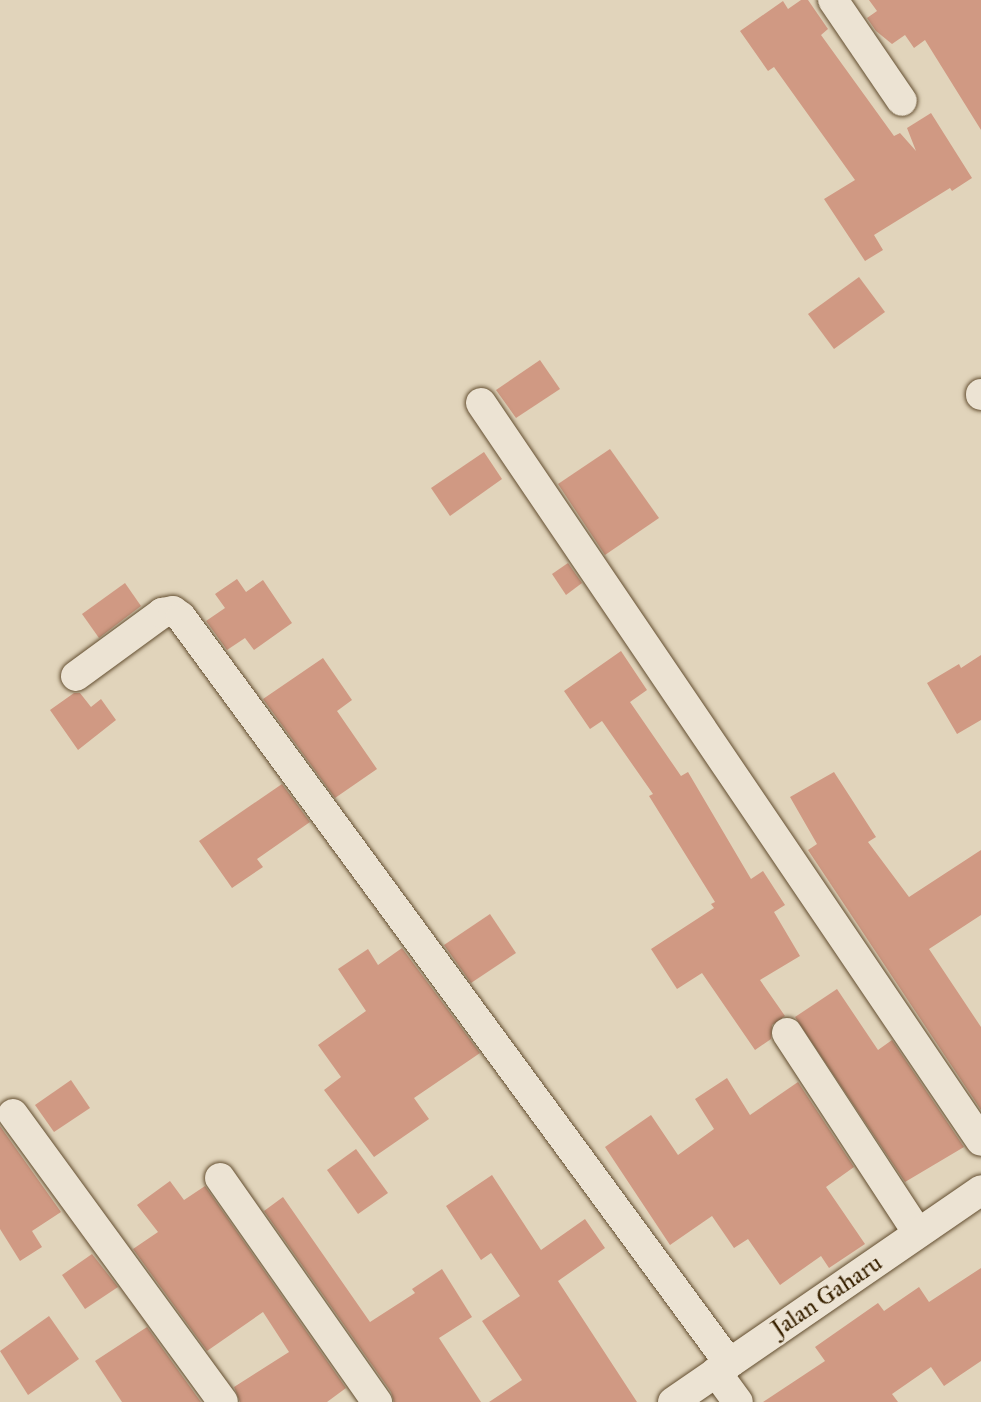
<!DOCTYPE html>
<html>
<head>
<meta charset="utf-8">
<style>
  body { margin:0 }
  #map { position:relative; width:981px; height:1402px; overflow:hidden; background:#e1d4bb; font-family:"IM FELL Great Primer",serif }
  div>[style] { position:absolute }
  [style*='--x'] { left:calc(var(--x)*1px); top:calc(var(--y)*1px); width:calc(var(--w)*1px); rotate:calc(var(--a)*1deg) }
  .building>* { inset:0; background:#d09983 }
  .roads { filter:drop-shadow(0 0 2px #634e30) drop-shadow(0 0 2px #634e30) }
  .minor>* { height:30px; margin:-15px; padding:0 15px; transform-origin:15px; border-radius:15px; background:#ece3d3 }
  span { translate:-50% -50%; white-space:nowrap; text-align:center; line-height:1.15; -webkit-text-stroke:5px #ece3d3; paint-order:stroke }
  .street-label { font-size:24px; color:#392201 }
</style>
</head>
<body>
<div id="map">
  <div class="building">
    <div style="clip-path:polygon(801px 0,808px 0,828px 29px,821px 35px,894px 136px,900px 133px,916px 151px,907px 128px,931px 113px,972px 178px,952px 191px,950px 188px,874px 235px,883px 250px,865px 261px,824px 199px,855px 180px,774px 67px,768px 71px,740px 31px,783px 1px,788px 9px)"></div>
    <div style="clip-path:polygon(869px 0,981px 0,981px 130px,925px 40px,914px 48px,905px 35px,892px 44px,876px 31px,867px 18px,877px 11px)"></div>
    <div style="clip-path:polygon(859px 277px,885px 312px,834px 349px,808px 314px)"></div>
    <div style="clip-path:polygon(540px 360px,560px 389px,516px 418px,496px 390px)"></div>
    <div style="clip-path:polygon(610px 449px,659px 518px,605px 555px,558px 484px)"></div>
    <div style="clip-path:polygon(484px 452px,502px 479px,450px 516px,431px 488px)"></div>
    <div style="clip-path:polygon(568px 563px,582px 583px,566px 595px,552px 574px)"></div>
    <div style="clip-path:polygon(237px 579px,246px 592px,263px 580px,292px 623px,254px 650px,245px 638px,227px 650px,206px 621px,225px 608px,215px 594px)"></div>
    <div style="clip-path:polygon(125px 583px,141px 606px,99px 638px,82px 614px)"></div>
    <div style="clip-path:polygon(621px 651px,647px 690px,630px 702px,681px 776px,688px 772px,751px 879px,763px 871px,785px 905px,774px 912px,800px 956px,760px 980px,785px 1016px,772px 1025px,771px 1039px,755px 1050px,702px 973px,677px 989px,651px 949px,714px 908px,711px 904px,715px 902px,649px 796px,653px 794px,602px 721px,590px 729px,564px 691px)"></div>
    <div style="clip-path:polygon(981px 655px,981px 720px,957px 734px,927px 683px,959px 664px,961px 668px)"></div>
    <div style="clip-path:polygon(323px 658px,352px 700px,337px 711px,377px 769px,335px 798px,263px 699px)"></div>
    <div style="clip-path:polygon(74px 693px,80px 693px,91px 707px,101px 699px,116px 720px,78px 750px,50px 710px)"></div>
    <div style="clip-path:polygon(834px 772px,876px 837px,868px 842px,909px 897px,981px 850px,981px 915px,929px 949px,981px 1027px,981px 1110px,808px 850px,817px 844px,790px 797px)"></div>
    <div style="clip-path:polygon(282px 784px,310px 822px,257px 859px,263px 867px,232px 888px,199px 841px)"></div>
    <div style="clip-path:polygon(490px 914px,516px 953px,471px 983px,444px 945px)"></div>
    <div style="clip-path:polygon(402px 948px,480px 1053px,414px 1098px,429px 1119px,374px 1157px,324px 1090px,341px 1077px,318px 1045px,366px 1011px,338px 969px,368px 949px,378px 965px)"></div>
    <div style="clip-path:polygon(837px 989px,878px 1050px,892px 1040px,964px 1147px,905px 1182px,795px 1017px)"></div>
    <div style="clip-path:polygon(727px 1078px,750px 1115px,798px 1082px,854px 1167px,826px 1187px,865px 1244px,829px 1268px,821px 1256px,780px 1285px,748px 1239px,734px 1248px,712px 1216px,670px 1245px,605px 1147px,651px 1115px,678px 1155px,714px 1129px,695px 1099px)"></div>
    <div style="clip-path:polygon(71px 1080px,90px 1108px,54px 1132px,35px 1105px)"></div>
    <div style="clip-path:polygon(0 1126px,61px 1212px,32px 1231px,42px 1247px,20px 1261px,0 1229px)"></div>
    <div style="clip-path:polygon(356px 1149px,388px 1193px,358px 1214px,327px 1170px)"></div>
    <div style="clip-path:polygon(492px 1175px,541px 1250px,585px 1219px,605px 1248px,558px 1281px,637px 1402px,489px 1402px,522px 1380px,482px 1321px,520px 1296px,491px 1253px,481px 1260px,446px 1206px)"></div>
    <div style="clip-path:polygon(170px 1181px,184px 1200px,205px 1186px,346px 1388px,327px 1402px,240px 1402px,234px 1387px,289px 1352px,263px 1312px,207px 1351px,133px 1249px,158px 1232px,137px 1205px)"></div>
    <div style="clip-path:polygon(283px 1197px,370px 1322px,415px 1293px,412px 1289px,442px 1269px,472px 1317px,439px 1338px,481px 1402px,394px 1402px,391px 1392px,264px 1211px)"></div>
    <div style="clip-path:polygon(92px 1254px,118px 1287px,85px 1309px,62px 1275px)"></div>
    <div style="clip-path:polygon(981px 1268px,981px 1361px,944px 1386px,931px 1367px,892px 1394px,898px 1402px,763px 1402px,825px 1361px,815px 1347px,878px 1303px,884px 1311px,919px 1287px,929px 1302px)"></div>
    <div style="clip-path:polygon(49px 1316px,79px 1359px,28px 1395px,0 1351px)"></div>
    <div style="clip-path:polygon(147px 1327px,201px 1402px,122px 1402px,95px 1361px)"></div>
  </div>
  <div class="roads">
    <div class="minor">
      <div style="--x:833;--y:0;--w:122;--a:55.7"></div>
      <div style="--x:981;--y:394;--w:1;--a:90"></div>
      <div style="--x:481;--y:403;--w:891;--a:55.88"></div>
      <div style="--x:76;--y:676;--w:107;--a:-36.2"></div>
      <div style="--x:162;--y:613;--w:11;--a:-10"></div>
      <div style="--x:173;--y:611;--w:10;--a:37"></div>
      <div style="--x:181;--y:617;--w:926;--a:53.7"></div>
      <div style="--x:787;--y:1033;--w:239;--a:56.8"></div>
      <div style="--x:13;--y:1114;--w:356;--a:53.9"></div>
      <div style="--x:220;--y:1178;--w:274;--a:55"></div>
      <div style="--x:716;--y:1372;--w:37;--a:54"></div>
      <div style="--x:673;--y:1402;--w:374;--a:-34.5"></div>
    </div>
  </div>
  <div class="street-label">
    <span style="left:827px;top:1296px;rotate:-34deg">Jalan Gaharu</span>
  </div>
</div>
</body>
</html>
